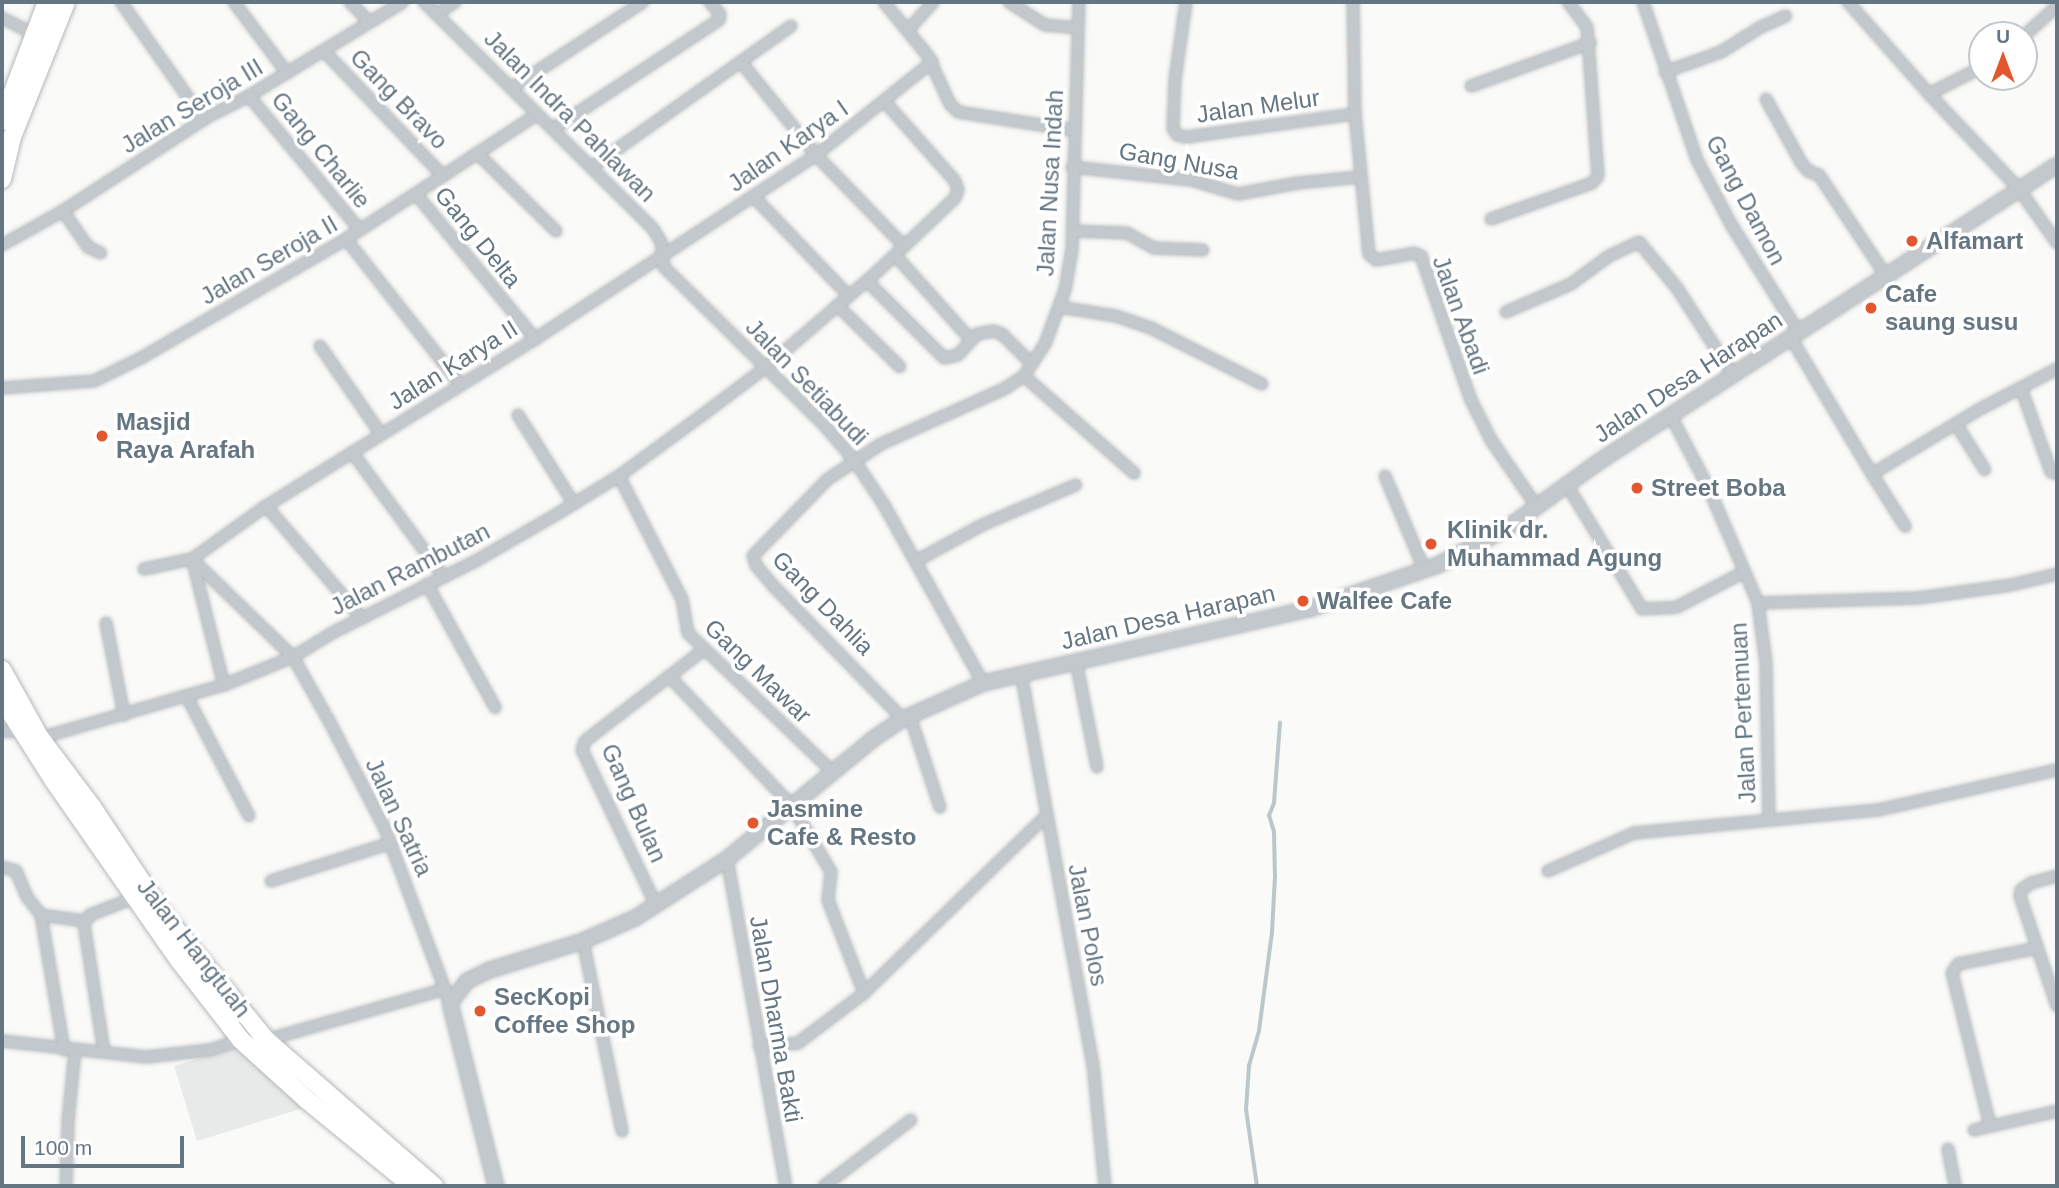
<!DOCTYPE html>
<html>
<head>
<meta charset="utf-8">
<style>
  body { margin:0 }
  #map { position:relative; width:2059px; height:1188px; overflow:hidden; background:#fafaf8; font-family:Helvetica,sans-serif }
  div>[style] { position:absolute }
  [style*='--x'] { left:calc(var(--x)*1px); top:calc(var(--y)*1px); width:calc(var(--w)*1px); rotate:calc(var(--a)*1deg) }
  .built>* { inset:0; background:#e8e9e9 }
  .stream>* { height:3.5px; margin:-1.75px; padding:0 1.75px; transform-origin:1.75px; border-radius:1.75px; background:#bbc7cb }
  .roads { filter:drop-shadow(0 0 2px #b4b9bd) drop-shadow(0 0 2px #b4b9bd) }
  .minor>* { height:10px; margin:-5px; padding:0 5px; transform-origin:5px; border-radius:5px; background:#c3c8cc }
  .tertiary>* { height:14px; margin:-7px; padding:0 7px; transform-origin:7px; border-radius:7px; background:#c3c8cc }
  .trunk>* { height:18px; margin:-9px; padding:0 9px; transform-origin:9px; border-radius:9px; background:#fff }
  .dots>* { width:19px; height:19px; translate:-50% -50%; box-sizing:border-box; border:4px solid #fff; border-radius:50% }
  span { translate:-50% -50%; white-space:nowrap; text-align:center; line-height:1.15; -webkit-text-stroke:7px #fff; paint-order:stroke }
  .street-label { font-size:24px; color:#657683 }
  .poi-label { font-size:24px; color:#657683; font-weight:700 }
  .left { translate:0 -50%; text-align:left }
  .frame { position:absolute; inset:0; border:4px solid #657683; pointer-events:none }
  .north { position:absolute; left:1968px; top:21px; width:70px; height:70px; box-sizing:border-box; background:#fff; border:2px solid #c1c8cd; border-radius:50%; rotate:0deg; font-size:19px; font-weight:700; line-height:28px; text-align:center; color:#657683 }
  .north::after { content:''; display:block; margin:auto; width:24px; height:32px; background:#e4572e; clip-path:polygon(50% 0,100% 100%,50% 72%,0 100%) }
  .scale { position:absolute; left:21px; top:1136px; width:163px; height:32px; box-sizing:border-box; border:4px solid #657683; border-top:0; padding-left:9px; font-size:21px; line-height:24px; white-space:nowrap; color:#657683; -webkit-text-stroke:5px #fff; paint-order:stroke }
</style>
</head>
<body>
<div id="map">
  <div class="built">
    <div style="clip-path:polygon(243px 1045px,310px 1106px,197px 1141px,174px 1066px)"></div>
  </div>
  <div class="stream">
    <div style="--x:1257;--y:1186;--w:77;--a:-98.2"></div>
    <div style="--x:1246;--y:1110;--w:44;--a:-86.1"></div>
    <div style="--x:1249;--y:1066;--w:36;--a:-74"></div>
    <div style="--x:1259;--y:1031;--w:100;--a:-82.5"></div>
    <div style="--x:1272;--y:932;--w:55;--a:-86.9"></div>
    <div style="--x:1275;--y:877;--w:45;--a:-91.3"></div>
    <div style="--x:1274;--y:832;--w:17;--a:-107"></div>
    <div style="--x:1269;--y:816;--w:14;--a:-69"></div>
    <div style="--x:1274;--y:803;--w:80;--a:-85.7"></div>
  </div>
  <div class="roads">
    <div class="minor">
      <div style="--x:121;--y:2;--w:144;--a:54.9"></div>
      <div style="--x:234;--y:2;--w:89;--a:53.3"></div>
      <div style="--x:350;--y:2;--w:28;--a:46"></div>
      <div style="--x:424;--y:2;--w:322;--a:44.7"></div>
      <div style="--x:653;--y:229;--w:15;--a:58"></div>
      <div style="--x:661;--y:242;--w:25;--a:83"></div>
      <div style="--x:664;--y:267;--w:226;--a:44.6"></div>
      <div style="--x:825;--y:426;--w:45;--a:49.5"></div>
      <div style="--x:854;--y:460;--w:54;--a:56.3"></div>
      <div style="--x:884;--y:505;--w:204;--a:60.9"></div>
      <div style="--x:884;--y:2;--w:70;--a:50.8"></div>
      <div style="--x:928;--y:56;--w:53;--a:65.4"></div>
      <div style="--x:950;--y:104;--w:11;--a:45"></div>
      <div style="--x:958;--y:112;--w:116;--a:8.9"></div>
      <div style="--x:1009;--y:2;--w:43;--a:32.6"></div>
      <div style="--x:1045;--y:25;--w:33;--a:5"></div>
      <div style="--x:1186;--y:2;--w:78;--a:98.1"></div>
      <div style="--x:1175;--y:79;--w:50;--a:92.3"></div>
      <div style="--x:1173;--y:129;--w:7;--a:56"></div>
      <div style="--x:1177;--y:135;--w:9;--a:13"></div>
      <div style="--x:1186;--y:137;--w:171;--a:-7.8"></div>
      <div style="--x:1353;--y:2;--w:112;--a:89"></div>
      <div style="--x:1355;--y:114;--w:141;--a:84.3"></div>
      <div style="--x:1369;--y:254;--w:9;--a:41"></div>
      <div style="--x:1376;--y:260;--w:39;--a:-10"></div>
      <div style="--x:1414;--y:253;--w:8;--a:23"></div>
      <div style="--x:1421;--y:256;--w:152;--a:70.9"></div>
      <div style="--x:1471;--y:400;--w:45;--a:63.4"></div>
      <div style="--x:1491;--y:440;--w:81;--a:55.5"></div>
      <div style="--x:1643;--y:2;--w:167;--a:71.1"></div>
      <div style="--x:1697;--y:160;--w:75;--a:62.1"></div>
      <div style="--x:1732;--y:226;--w:126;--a:57.9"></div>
      <div style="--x:1848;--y:2;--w:123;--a:48.6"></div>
      <div style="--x:1929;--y:94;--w:131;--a:46.5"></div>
      <div style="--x:2019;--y:189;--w:66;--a:54.9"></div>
      <div style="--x:437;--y:14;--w:22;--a:-34"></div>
      <div style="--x:2;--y:18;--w:40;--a:26.6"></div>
      <div style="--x:909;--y:29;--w:36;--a:-48"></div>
      <div style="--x:2024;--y:36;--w:45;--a:-42.3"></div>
      <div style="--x:324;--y:51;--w:173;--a:46.4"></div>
      <div style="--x:741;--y:62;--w:119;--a:51.1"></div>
      <div style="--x:816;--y:155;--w:127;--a:46"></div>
      <div style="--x:1665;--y:72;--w:59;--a:-19.7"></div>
      <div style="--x:1721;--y:52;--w:47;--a:-32"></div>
      <div style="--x:1761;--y:27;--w:27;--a:-24"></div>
      <div style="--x:1471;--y:86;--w:127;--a:-19.9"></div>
      <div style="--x:512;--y:88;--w:157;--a:-33.3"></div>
      <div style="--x:1929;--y:94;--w:59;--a:-27"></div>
      <div style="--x:249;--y:96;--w:174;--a:50.4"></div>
      <div style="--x:1766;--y:99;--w:74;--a:61"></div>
      <div style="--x:1802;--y:164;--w:9;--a:49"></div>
      <div style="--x:1808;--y:171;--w:12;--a:20"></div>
      <div style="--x:1819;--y:175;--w:121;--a:56.4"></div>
      <div style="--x:553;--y:129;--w:199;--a:-33.3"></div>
      <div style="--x:719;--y:20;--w:6;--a:-81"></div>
      <div style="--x:720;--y:14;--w:16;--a:-130"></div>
      <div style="--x:477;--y:153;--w:111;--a:44.6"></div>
      <div style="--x:592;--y:167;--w:244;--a:-35.3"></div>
      <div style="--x:1072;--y:167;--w:120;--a:6.2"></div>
      <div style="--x:1191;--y:180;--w:49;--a:16.6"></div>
      <div style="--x:1238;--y:194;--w:61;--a:-10.4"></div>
      <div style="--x:1298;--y:183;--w:62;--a:-5.5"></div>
      <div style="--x:416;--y:194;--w:188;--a:50.6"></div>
      <div style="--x:754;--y:197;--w:137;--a:46.2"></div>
      <div style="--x:63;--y:211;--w:44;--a:55.2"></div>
      <div style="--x:88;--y:247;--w:14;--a:25"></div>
      <div style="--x:1491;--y:219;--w:107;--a:-19.6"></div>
      <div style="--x:1592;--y:183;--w:9;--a:-49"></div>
      <div style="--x:1598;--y:176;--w:149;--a:-94.2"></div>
      <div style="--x:1587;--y:27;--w:31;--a:-127"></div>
      <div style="--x:1073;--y:231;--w:54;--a:2.1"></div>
      <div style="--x:1127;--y:233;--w:31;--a:29"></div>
      <div style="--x:1154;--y:248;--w:49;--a:2.3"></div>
      <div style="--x:346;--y:239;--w:184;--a:51.8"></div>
      <div style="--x:2;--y:245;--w:70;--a:-29.1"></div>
      <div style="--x:63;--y:211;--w:176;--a:-33"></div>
      <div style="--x:211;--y:115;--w:42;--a:-26.6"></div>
      <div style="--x:249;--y:96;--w:180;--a:-31.4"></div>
      <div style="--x:895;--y:255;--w:114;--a:48.2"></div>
      <div style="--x:867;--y:281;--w:109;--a:45"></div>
      <div style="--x:944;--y:358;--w:14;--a:-12"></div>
      <div style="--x:958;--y:355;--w:28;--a:-48"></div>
      <div style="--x:977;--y:334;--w:17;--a:-10"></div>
      <div style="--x:994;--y:331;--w:9;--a:21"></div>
      <div style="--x:1002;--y:334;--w:42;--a:45"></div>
      <div style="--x:837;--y:305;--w:88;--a:44.5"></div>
      <div style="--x:1059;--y:307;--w:58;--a:9"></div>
      <div style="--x:1116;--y:316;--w:39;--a:19"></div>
      <div style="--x:1153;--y:329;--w:122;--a:26.8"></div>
      <div style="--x:1506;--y:312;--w:71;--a:-23.3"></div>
      <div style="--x:1571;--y:284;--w:47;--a:-36.4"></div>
      <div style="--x:1609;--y:256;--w:33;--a:-25"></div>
      <div style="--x:1639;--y:242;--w:60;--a:50.4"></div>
      <div style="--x:1677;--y:288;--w:103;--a:57.2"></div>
      <div style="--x:1791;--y:338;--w:158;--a:59.2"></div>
      <div style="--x:1872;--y:474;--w:128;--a:-31"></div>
      <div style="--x:1982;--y:408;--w:85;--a:-27.5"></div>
      <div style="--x:320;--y:346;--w:107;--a:55.3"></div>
      <div style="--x:1024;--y:376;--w:147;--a:41.4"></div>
      <div style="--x:2;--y:388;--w:92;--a:-4.4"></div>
      <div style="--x:94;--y:381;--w:52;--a:-26.1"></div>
      <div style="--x:141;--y:358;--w:237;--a:-30.1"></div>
      <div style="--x:346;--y:239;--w:227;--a:-33.1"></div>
      <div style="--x:2021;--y:388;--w:89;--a:70.3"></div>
      <div style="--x:2051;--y:472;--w:6;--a:18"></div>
      <div style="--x:518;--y:415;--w:105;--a:57.8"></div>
      <div style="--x:1671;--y:416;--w:82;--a:62.5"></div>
      <div style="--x:1709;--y:489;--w:124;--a:66.7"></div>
      <div style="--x:1758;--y:603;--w:61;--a:82.4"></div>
      <div style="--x:1766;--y:663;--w:155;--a:88.9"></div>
      <div style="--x:1956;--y:424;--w:54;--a:57.8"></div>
      <div style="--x:352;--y:452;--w:154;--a:53.7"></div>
      <div style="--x:1872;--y:474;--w:62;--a:57.6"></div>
      <div style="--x:619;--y:476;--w:138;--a:62.9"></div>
      <div style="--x:682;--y:599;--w:35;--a:80"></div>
      <div style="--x:688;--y:633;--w:199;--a:43.8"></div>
      <div style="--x:1385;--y:476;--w:101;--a:67.2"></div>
      <div style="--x:1567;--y:485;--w:145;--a:58.8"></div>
      <div style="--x:1642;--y:609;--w:35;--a:-3"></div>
      <div style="--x:1677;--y:607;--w:76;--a:-27.6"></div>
      <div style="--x:266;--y:506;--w:148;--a:49.4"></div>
      <div style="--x:192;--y:559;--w:141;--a:44.1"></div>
      <div style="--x:293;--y:657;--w:71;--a:60.6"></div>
      <div style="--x:328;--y:719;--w:124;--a:62.6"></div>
      <div style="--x:385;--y:829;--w:186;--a:69.5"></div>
      <div style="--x:916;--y:561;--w:75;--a:-28.6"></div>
      <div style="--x:982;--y:525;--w:102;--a:-23.1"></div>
      <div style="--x:193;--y:562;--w:127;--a:75.9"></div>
      <div style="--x:144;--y:569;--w:49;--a:-11.8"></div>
      <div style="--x:192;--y:559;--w:91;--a:-35.6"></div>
      <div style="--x:266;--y:506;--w:317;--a:-31.8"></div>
      <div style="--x:535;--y:339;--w:336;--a:-33.2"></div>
      <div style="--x:816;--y:155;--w:149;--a:-38.7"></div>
      <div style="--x:427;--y:584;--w:141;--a:61.1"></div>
      <div style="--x:1758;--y:603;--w:161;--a:-1.8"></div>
      <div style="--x:1919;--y:598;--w:93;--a:-8"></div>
      <div style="--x:2011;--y:585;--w:47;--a:-13.4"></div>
      <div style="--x:106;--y:623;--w:94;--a:78.9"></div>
      <div style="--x:1076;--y:661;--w:108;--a:78.8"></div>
      <div style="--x:1021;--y:673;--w:398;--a:79.6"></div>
      <div style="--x:1093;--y:1064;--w:123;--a:84.4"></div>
      <div style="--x:669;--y:676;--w:179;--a:46.6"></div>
      <div style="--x:792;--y:806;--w:77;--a:59.4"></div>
      <div style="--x:831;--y:872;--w:28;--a:96"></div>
      <div style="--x:828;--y:900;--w:100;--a:68.8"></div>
      <div style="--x:187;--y:697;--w:134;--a:62.5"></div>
      <div style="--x:910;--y:716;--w:96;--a:71.8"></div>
      <div style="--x:903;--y:719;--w:183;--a:-134.3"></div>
      <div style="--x:775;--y:588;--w:30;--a:-130"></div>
      <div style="--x:756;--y:565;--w:9;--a:-108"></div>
      <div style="--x:753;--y:556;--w:107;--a:-45.8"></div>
      <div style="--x:828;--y:479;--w:64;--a:-33.4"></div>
      <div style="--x:881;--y:444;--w:135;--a:-24.1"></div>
      <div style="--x:1004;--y:389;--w:24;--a:-33"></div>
      <div style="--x:1024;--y:376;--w:38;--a:-57"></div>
      <div style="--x:1045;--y:344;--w:58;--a:-69.7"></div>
      <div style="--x:1065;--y:290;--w:42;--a:-80.3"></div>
      <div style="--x:1072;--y:249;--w:247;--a:-88.4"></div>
      <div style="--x:2;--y:731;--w:21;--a:3"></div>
      <div style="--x:40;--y:738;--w:191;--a:-16.1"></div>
      <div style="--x:224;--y:685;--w:74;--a:-22.1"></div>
      <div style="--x:293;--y:657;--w:46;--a:-31.6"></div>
      <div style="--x:332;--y:633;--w:159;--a:-26.6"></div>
      <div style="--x:474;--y:562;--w:96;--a:-30"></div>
      <div style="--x:557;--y:514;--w:73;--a:-31.5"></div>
      <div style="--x:619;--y:476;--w:102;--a:-36.2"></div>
      <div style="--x:701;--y:416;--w:80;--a:-36.9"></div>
      <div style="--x:765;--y:368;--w:149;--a:-40.6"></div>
      <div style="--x:878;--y:271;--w:106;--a:-43.5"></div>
      <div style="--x:955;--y:198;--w:9;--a:-69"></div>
      <div style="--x:958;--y:190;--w:9;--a:-108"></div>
      <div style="--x:955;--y:181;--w:106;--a:-131.5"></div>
      <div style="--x:727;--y:859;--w:332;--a:79.8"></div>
      <div style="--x:2;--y:867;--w:15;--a:16"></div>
      <div style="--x:16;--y:871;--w:28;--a:67"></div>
      <div style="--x:27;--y:897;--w:23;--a:52"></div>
      <div style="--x:41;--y:915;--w:44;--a:7.8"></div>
      <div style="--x:1548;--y:871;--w:94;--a:-23.8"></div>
      <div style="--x:1634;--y:833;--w:245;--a:-5.4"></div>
      <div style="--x:1878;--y:810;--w:183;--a:-12.6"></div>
      <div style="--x:2057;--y:876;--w:27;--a:165"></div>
      <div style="--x:2031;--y:883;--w:12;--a:145"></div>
      <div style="--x:2021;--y:890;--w:6;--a:99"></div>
      <div style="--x:2020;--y:896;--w:116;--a:71.4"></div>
      <div style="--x:271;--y:881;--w:126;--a:-17.6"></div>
      <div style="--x:656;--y:905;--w:172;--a:-115.5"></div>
      <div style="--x:582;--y:750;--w:9;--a:-72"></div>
      <div style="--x:585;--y:741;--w:151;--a:-37.5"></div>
      <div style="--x:41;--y:915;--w:137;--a:80.3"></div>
      <div style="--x:583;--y:941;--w:194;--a:78.4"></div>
      <div style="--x:266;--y:1040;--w:186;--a:-15.9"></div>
      <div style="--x:2;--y:1041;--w:145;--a:6.3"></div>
      <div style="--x:146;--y:1057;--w:64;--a:-6.2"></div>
      <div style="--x:210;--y:1050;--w:33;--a:-18"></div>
      <div style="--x:759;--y:1046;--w:39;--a:-4"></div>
      <div style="--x:798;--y:1043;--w:83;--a:-37.1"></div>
      <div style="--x:864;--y:993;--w:254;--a:-44.2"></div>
      <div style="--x:104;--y:1052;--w:130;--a:-98.9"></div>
      <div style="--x:84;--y:924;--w:11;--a:-56"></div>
      <div style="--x:90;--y:915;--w:49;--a:-21.4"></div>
      <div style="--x:1990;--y:1125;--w:157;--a:-104"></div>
      <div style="--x:1952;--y:973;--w:11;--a:-56"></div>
      <div style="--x:1958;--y:964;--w:81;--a:-11.4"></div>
      <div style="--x:1974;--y:1130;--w:85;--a:-12.9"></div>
      <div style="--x:1948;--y:1149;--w:38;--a:79"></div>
      <div style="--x:66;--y:1186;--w:65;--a:-88.2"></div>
      <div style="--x:68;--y:1121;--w:70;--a:-84.3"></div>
      <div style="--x:824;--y:1186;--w:109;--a:-37.2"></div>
    </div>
    <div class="tertiary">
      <div style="--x:496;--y:1186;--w:189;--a:-104.1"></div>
      <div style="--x:450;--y:1003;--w:28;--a:-52"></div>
      <div style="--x:467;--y:981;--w:25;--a:-26"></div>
      <div style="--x:490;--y:970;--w:97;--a:-17.3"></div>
      <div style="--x:583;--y:941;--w:57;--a:-23.9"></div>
      <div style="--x:635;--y:918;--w:109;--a:-32.7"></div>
      <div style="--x:727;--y:859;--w:189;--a:-39.4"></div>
      <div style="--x:873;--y:739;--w:36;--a:-34"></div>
      <div style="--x:903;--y:719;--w:88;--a:-24.2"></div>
      <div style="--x:983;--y:683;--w:335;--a:-12.8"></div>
      <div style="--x:1310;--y:609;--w:135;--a:-19"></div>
      <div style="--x:1438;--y:565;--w:78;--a:-28.2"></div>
      <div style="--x:1507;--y:528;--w:111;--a:-35.8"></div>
      <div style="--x:1597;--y:463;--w:548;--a:-32.94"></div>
    </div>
    <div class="trunk">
      <div style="--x:2;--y:121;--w:127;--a:-69.3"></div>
      <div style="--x:2;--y:179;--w:43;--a:-76.6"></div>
      <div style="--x:12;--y:137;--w:145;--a:-68.2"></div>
      <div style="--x:2;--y:670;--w:78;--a:60.8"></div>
      <div style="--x:40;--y:738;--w:86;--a:53"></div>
      <div style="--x:92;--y:807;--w:128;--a:56.4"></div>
      <div style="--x:163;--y:914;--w:163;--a:50.7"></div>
      <div style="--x:266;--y:1040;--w:223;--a:41"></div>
      <div style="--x:2;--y:699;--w:97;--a:57.6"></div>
      <div style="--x:54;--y:781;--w:218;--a:55.1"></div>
      <div style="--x:179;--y:960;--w:101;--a:52.2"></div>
      <div style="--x:241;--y:1040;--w:89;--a:42.3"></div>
      <div style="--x:307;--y:1100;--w:136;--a:39.3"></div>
    </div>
  </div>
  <div class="dots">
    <div style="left:1912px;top:241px;background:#e4572e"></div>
    <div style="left:1871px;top:308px;background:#e4572e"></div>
    <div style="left:102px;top:436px;background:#e4572e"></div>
    <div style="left:1637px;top:488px;background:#e4572e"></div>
    <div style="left:1431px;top:544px;background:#e4572e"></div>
    <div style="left:1303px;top:601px;background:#e4572e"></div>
    <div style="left:753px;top:823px;background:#e4572e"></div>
    <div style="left:480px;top:1011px;background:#e4572e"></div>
  </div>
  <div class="street-label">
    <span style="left:399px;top:99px;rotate:46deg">Gang Bravo</span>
    <span style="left:192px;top:106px;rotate:-31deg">Jalan Seroja III</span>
    <span style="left:1258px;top:106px;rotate:-8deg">Jalan Melur</span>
    <span style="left:570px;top:116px;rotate:45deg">Jalan Indra Pahlawan</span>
    <span style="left:788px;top:146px;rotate:-35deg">Jalan Karya I</span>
    <span style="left:321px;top:150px;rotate:51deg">Gang Charlie</span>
    <span style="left:1179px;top:161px;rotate:10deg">Gang Nusa</span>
    <span style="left:1050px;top:183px;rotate:-87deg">Jalan Nusa Indah</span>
    <span style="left:1746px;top:200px;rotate:62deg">Gang Damon</span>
    <span style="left:478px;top:237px;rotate:51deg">Gang Delta</span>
    <span style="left:269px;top:260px;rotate:-30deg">Jalan Seroja II</span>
    <span style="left:1461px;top:315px;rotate:70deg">Jalan Abadi</span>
    <span style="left:453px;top:365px;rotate:-32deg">Jalan Karya II</span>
    <span style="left:1688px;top:377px;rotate:-33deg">Jalan Desa Harapan</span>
    <span style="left:807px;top:382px;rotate:46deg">Jalan Setiabudi</span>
    <span style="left:410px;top:569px;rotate:-27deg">Jalan Rambutan</span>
    <span style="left:823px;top:603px;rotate:46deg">Gang Dahlia</span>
    <span style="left:1168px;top:617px;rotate:-13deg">Jalan Desa Harapan</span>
    <span style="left:758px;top:671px;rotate:44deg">Gang Mawar</span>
    <span style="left:1743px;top:713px;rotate:-93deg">Jalan Pertemuan</span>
    <span style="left:634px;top:803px;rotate:66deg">Gang Bulan</span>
    <span style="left:399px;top:817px;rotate:65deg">Jalan Satria</span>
    <span style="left:1088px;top:925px;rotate:79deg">Jalan Polos</span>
    <span style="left:194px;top:948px;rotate:52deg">Jalan Hangtuah</span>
    <span style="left:776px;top:1019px;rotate:80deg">Jalan Dharma Bakti</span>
  </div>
  <div class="poi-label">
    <span class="left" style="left:1926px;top:241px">Alfamart</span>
    <span class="left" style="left:1885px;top:308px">Cafe<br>saung susu</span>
    <span class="left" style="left:116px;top:436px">Masjid<br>Raya Arafah</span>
    <span class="left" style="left:1651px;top:488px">Street Boba</span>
    <span class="left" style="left:1447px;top:544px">Klinik dr.<br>Muhammad Agung</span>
    <span class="left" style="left:1317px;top:601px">Walfee Cafe</span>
    <span class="left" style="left:767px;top:823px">Jasmine<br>Cafe &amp; Resto</span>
    <span class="left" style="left:494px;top:1011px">SecKopi<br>Coffee Shop</span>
  </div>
  <div class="frame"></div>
  <div class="north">U</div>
  <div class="scale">100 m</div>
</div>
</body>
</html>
